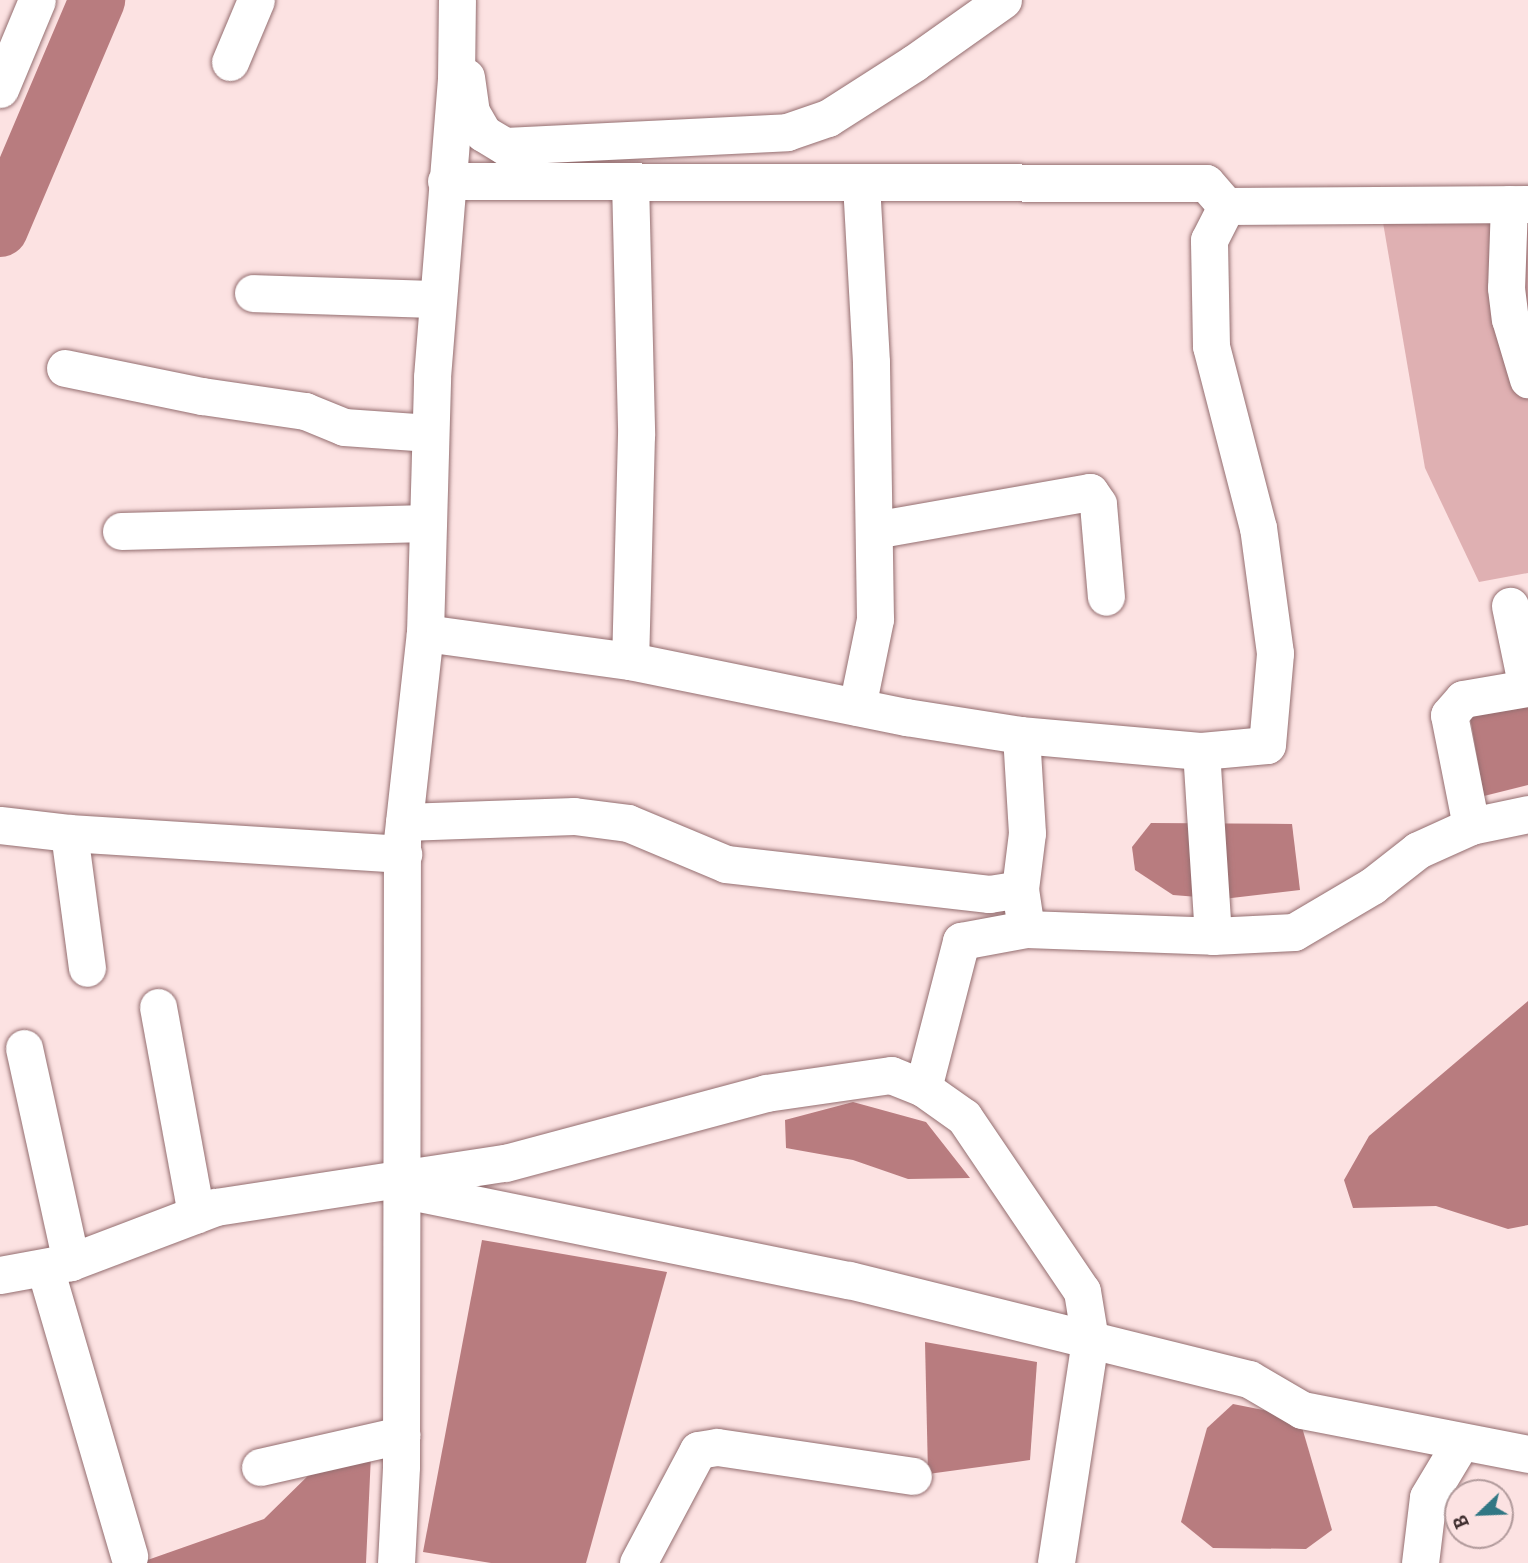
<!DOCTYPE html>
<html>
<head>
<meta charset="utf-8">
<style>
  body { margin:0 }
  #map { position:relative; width:1528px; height:1563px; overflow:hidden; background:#fce2e2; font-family:Bitter,serif }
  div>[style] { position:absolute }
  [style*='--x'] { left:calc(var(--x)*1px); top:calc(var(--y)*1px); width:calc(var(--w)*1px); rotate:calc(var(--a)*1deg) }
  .green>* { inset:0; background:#dfb0b2 }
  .water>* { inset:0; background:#b87c7f }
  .river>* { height:56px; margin:-28px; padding:0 28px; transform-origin:28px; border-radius:28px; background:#b87c7f }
  .roads { filter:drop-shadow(0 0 2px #946e70) drop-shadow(0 0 2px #946e70) }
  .street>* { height:37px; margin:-18.5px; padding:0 18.5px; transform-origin:18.5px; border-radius:18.5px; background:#fff }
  span { translate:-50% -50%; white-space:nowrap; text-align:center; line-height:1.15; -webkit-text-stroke:7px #fce2e2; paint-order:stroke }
  .north { position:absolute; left:1444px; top:1479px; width:70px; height:70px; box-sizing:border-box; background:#fce2e2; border:2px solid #b19a9b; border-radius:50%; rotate:247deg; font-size:19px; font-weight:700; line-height:28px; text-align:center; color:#402f30 }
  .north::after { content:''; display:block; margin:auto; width:24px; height:32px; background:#317784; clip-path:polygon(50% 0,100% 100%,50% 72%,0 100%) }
</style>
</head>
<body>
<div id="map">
  <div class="green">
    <div style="clip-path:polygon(1528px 204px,1528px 573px,1479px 582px,1425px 468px,1380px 205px)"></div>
  </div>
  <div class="water">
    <div style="clip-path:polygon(1528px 690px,1528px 785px,1484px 796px,1468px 706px)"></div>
    <div style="clip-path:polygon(1151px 823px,1292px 824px,1300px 890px,1223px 899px,1173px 895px,1135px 870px,1132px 847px)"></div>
    <div style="clip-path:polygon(1528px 1001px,1528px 1225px,1508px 1229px,1436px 1206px,1353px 1208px,1344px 1180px,1369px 1136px)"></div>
    <div style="clip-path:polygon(853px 1102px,926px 1122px,970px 1178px,908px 1179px,853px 1160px,786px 1148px,785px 1120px)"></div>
    <div style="clip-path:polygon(482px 1240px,667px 1272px,586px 1563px,491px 1563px,423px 1552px)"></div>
    <div style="clip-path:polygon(925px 1342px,1037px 1362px,1030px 1460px,928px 1474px)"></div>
    <div style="clip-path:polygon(1233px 1404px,1299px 1417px,1332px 1530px,1306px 1549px,1213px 1548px,1181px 1522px,1207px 1428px)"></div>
    <div style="clip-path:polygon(371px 1455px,366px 1563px,139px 1563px,264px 1519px,318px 1466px)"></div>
  </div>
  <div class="river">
    <div style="--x:0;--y:229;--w:249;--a:-67"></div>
  </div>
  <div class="roads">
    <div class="street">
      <div style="--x:230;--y:62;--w:67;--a:-67.2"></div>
      <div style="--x:466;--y:77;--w:35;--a:82"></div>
      <div style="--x:471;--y:112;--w:24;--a:60"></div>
      <div style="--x:483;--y:133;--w:26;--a:31"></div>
      <div style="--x:505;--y:146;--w:282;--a:-2.8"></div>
      <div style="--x:787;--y:132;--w:43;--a:-18.9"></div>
      <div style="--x:828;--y:118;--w:102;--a:-32.6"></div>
      <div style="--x:914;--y:63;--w:109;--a:-35.3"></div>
      <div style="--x:0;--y:89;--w:96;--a:-67.4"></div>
      <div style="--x:446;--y:181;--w:760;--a:0.15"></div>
      <div style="--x:1206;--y:183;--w:30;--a:49"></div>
      <div style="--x:1226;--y:206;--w:302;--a:-0.4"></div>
      <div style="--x:630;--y:181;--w:254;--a:88.6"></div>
      <div style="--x:636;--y:435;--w:226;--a:91.5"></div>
      <div style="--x:1509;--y:204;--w:84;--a:92"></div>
      <div style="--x:1506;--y:288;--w:31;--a:83"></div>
      <div style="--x:1510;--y:319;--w:63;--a:73.3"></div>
      <div style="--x:253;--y:293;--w:184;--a:1.9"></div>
      <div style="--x:65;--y:368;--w:140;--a:11.6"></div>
      <div style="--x:202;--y:396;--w:104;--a:8.3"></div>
      <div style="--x:305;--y:411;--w:42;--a:22.3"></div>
      <div style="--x:344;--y:427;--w:86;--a:4"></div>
      <div style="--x:874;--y:530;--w:219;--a:-10"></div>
      <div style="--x:1090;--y:492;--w:14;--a:56"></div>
      <div style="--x:1098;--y:504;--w:93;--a:85.1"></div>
      <div style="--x:121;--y:531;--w:307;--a:-1.5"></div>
      <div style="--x:425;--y:633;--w:207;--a:7.8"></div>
      <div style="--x:630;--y:661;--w:282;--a:11.5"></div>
      <div style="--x:906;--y:717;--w:116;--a:8.9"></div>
      <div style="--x:1021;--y:735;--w:181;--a:5.1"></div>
      <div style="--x:857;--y:707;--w:90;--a:-78.4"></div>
      <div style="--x:875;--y:619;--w:257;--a:-90.9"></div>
      <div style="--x:871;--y:362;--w:180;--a:-93.2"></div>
      <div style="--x:404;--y:822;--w:170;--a:-2"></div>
      <div style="--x:574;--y:816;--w:54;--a:7.4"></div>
      <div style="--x:628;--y:823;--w:106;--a:22.7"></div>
      <div style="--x:726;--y:864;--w:265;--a:6.5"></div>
      <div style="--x:989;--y:894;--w:31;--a:-9"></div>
      <div style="--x:0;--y:825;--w:69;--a:6.6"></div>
      <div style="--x:69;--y:833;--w:335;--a:3.6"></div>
      <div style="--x:1471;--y:826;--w:113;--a:-101.2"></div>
      <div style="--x:1449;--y:715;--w:21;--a:-49"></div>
      <div style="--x:1463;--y:699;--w:65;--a:-9.8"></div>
      <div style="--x:1527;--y:688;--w:84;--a:-101.7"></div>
      <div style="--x:69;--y:833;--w:136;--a:82.4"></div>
      <div style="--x:1026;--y:929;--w:187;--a:2.1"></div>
      <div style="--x:1213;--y:936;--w:81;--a:-2.8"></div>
      <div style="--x:1294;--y:932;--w:91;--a:-30.5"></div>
      <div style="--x:1372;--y:886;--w:58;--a:-38"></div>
      <div style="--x:1418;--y:850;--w:58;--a:-24.4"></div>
      <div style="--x:1471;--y:826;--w:58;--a:-11.9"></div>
      <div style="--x:1213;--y:936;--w:185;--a:-93.7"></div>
      <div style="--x:1201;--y:751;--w:66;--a:-5.2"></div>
      <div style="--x:1267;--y:745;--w:92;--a:-85"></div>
      <div style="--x:1275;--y:653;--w:126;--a:-97.7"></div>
      <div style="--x:1258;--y:528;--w:188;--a:-104.5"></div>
      <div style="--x:1211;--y:346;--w:106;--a:-91.1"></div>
      <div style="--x:1209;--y:240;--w:38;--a:-63"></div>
      <div style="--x:158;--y:1007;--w:211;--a:79.6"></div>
      <div style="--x:24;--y:1048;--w:219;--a:77.6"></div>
      <div style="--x:923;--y:1088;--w:152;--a:-75.5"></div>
      <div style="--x:961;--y:941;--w:66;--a:-10.5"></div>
      <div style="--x:1026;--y:929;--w:40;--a:-98.5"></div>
      <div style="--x:1020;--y:889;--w:56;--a:-82.9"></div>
      <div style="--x:1027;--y:833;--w:98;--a:-93.5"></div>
      <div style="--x:400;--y:1189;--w:458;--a:11.5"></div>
      <div style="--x:849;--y:1280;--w:412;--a:13.9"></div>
      <div style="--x:1249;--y:1379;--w:61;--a:30.3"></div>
      <div style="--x:1302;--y:1410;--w:230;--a:11"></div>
      <div style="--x:45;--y:1268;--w:300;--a:73.7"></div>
      <div style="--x:0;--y:1275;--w:72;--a:-10.4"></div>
      <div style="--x:71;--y:1262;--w:155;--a:-20.8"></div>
      <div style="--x:216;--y:1207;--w:292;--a:-8.7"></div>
      <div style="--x:505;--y:1163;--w:270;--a:-15"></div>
      <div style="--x:766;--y:1093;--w:126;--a:-8.2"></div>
      <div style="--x:891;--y:1075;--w:35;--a:22"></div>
      <div style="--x:923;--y:1088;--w:50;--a:35.3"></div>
      <div style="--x:964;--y:1117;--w:210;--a:55.9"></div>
      <div style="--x:1082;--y:1291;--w:50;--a:80.7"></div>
      <div style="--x:1090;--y:1340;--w:226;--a:98.7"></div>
      <div style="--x:260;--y:1467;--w:145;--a:-12.8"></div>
      <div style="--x:396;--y:1563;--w:97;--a:-87"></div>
      <div style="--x:401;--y:1466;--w:626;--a:-89.91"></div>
      <div style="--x:402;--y:840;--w:208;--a:-83.7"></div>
      <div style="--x:425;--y:633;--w:256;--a:-88.4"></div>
      <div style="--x:432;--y:377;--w:299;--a:-85.4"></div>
      <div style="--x:456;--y:79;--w:79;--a:-89.3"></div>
      <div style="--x:638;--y:1563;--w:128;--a:-62"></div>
      <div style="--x:698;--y:1450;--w:19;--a:-9"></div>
      <div style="--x:717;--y:1447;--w:198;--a:8.4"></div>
      <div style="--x:1420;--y:1563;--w:66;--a:-83.1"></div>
      <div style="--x:1428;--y:1497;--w:64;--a:-59"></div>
    </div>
  </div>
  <div class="north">B</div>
</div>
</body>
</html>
